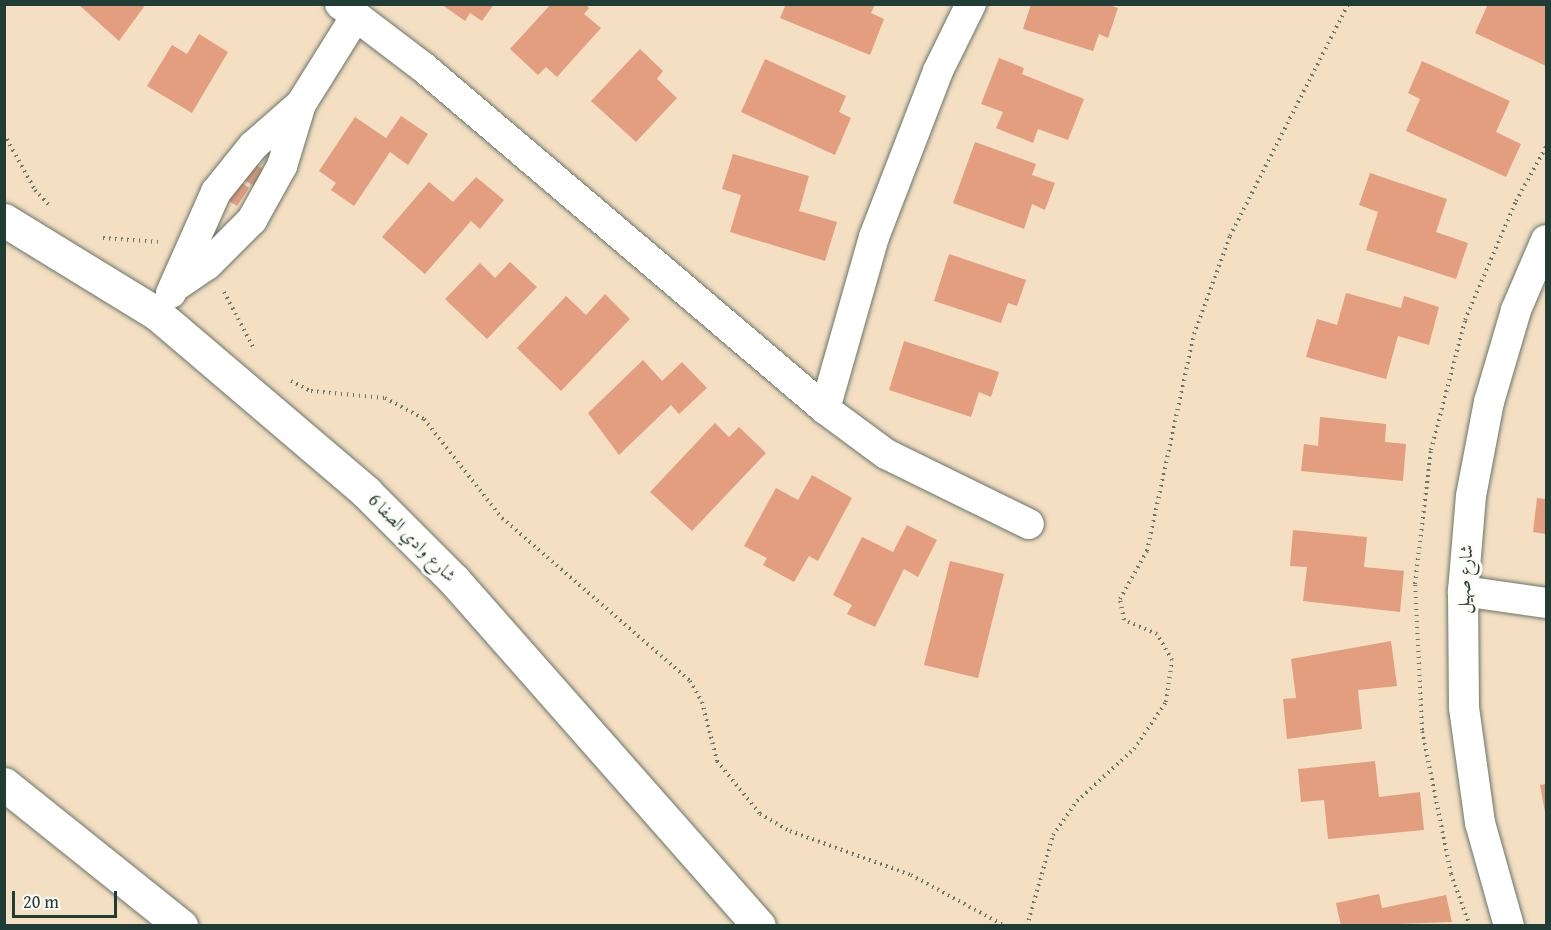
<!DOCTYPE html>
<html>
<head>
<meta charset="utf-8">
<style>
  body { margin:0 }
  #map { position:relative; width:1551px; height:930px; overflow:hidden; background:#f4dfc3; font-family:"Gentium Book Plus",Amiri,serif }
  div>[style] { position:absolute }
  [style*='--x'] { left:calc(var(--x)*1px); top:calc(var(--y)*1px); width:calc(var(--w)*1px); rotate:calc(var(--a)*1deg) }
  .building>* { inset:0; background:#e29e7f }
  .path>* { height:4px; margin-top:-2px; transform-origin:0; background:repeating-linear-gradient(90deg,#6a7666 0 1.5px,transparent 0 6px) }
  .roads { filter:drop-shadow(0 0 2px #6a7666) drop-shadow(0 0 2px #6a7666) }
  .minor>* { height:30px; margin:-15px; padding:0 15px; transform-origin:15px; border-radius:15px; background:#fff }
  .tertiary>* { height:33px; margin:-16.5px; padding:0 16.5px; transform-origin:16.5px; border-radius:16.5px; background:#fff }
  .motorway>* { height:33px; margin:-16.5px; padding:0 16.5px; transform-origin:16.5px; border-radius:16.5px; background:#fff }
  span { translate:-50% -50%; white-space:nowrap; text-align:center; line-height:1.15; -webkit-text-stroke:6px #fdfcf7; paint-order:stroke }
  .street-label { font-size:18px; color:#1f3d34 }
  .frame { position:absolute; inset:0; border:6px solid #1f3d34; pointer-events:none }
  .scale { position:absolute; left:12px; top:891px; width:105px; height:27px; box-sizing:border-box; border:3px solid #1f3d34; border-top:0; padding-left:8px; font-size:18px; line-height:21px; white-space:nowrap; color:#1f3d34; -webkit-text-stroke:4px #fdfcf7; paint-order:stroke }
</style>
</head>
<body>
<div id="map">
  <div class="building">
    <div style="clip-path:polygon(78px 4px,146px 4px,119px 41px)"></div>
    <div style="clip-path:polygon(441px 4px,494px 4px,482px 21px,470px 13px,465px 21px)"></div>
    <div style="clip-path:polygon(551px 4px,585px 4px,589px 8px,584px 14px,601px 28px,557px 77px,546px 67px,538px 75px,510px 49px)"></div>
    <div style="clip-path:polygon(786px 4px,875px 4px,871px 13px,884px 19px,870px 55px,780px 18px)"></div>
    <div style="clip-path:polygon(1031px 4px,1106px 4px,1118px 8px,1108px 38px,1099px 34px,1093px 51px,1023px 29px)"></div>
    <div style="clip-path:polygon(1488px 4px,1546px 4px,1546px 66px,1475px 33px)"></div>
    <div style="clip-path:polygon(199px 34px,228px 52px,192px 113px,147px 86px,172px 45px,187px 54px)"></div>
    <div style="clip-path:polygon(640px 49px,663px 71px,657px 79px,677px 98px,636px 142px,591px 101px)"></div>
    <div style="clip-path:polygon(999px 58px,1024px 68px,1022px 74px,1084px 99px,1068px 140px,1038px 129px,1033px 143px,996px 128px,1003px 112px,981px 104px)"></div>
    <div style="clip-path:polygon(765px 59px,846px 96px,839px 112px,851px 118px,835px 155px,741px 112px)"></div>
    <div style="clip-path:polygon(1422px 61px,1510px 101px,1496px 132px,1521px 144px,1506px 177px,1406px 131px,1420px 99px,1408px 93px)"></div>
    <div style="clip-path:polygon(401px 116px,428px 134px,408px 165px,390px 152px,354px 206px,331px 190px,336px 183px,319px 171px,355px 117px,386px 138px)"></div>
    <div style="clip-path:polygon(975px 142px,1036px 164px,1032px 175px,1055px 183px,1045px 210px,1032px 204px,1024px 229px,953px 203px)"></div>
    <div style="clip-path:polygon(733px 154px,809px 176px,799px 211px,837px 222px,825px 261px,730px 232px,741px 195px,722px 189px)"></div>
    <div style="clip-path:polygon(248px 161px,265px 170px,256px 187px,239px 177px)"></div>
    <div style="clip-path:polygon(1370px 173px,1447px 199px,1436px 232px,1468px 243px,1456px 279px,1366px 250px,1378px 212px,1359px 205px)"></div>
    <div style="clip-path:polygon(476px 177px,504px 200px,480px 229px,471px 221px,425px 274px,382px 237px,429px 182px,453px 202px)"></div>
    <div style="clip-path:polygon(235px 178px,249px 188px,237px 206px,223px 197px)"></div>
    <div style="clip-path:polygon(949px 254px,1026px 280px,1017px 306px,1008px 303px,1001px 323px,934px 301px)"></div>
    <div style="clip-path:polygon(510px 262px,537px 287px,487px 339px,445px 299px,480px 263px,495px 278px)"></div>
    <div style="clip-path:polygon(1346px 293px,1401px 308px,1404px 296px,1439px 307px,1429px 345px,1398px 336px,1386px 379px,1306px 357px,1317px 319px,1337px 325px)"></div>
    <div style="clip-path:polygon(605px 294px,630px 319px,561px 391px,517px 348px,566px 296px,586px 315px)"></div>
    <div style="clip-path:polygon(904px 341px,999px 372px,991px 397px,979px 392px,971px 417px,889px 390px)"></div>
    <div style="clip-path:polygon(643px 360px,662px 381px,682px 362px,707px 388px,679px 414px,671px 405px,619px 455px,588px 413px)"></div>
    <div style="clip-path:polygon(1320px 417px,1386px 424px,1385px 442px,1406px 444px,1403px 481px,1301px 471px,1304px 444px,1318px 446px)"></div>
    <div style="clip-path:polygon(715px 423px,729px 437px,739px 427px,766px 453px,692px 531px,650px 492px)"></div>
    <div style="clip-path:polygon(812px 475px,852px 498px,818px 561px,809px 556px,794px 582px,763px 565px,767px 558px,744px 546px,776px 488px,798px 500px)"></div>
    <div style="clip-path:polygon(1537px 498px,1546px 499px,1546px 534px,1533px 532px)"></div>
    <div style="clip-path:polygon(907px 525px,937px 540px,918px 577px,904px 569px,875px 627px,847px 614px,852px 605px,833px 595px,862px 537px,893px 552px)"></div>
    <div style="clip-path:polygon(1293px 530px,1367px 537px,1364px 567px,1404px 571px,1400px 612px,1303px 601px,1307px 567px,1290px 566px)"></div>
    <div style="clip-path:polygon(950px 561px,1004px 574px,978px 678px,924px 665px)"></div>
    <div style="clip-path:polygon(1391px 641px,1397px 686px,1358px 690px,1362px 729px,1287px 739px,1283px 699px,1296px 698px,1291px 659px)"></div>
    <div style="clip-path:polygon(1375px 761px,1379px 797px,1420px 792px,1424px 830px,1328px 839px,1324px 800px,1301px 802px,1298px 769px)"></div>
    <div style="clip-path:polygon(1546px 784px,1546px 812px,1545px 812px,1540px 785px)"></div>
    <div style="clip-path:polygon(1379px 894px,1382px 908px,1446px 895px,1452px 922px,1341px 926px,1336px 903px)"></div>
  </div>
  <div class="path">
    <div style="--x:4;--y:134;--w:64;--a:61"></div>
    <div style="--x:35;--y:190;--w:23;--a:47"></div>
    <div style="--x:103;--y:238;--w:55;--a:4.2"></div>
    <div style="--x:224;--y:292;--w:64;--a:62.2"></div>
    <div style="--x:291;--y:381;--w:22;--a:27"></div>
    <div style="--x:311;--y:391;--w:74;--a:5.4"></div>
    <div style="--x:385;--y:398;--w:44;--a:28.3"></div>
    <div style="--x:424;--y:419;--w:126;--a:51.8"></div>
    <div style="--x:502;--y:518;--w:249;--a:40.9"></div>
    <div style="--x:690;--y:681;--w:24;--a:60"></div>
    <div style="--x:702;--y:702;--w:61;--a:75.7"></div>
    <div style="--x:717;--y:761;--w:68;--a:50.9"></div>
    <div style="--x:760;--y:814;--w:34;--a:30"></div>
    <div style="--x:790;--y:831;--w:129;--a:20"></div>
    <div style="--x:911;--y:875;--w:107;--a:28.5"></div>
    <div style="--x:1027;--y:926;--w:95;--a:-74.1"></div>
    <div style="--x:1053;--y:835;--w:42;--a:-54.8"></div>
    <div style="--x:1077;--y:801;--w:77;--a:-42.4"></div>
    <div style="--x:1134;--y:749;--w:57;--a:-55.8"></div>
    <div style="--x:1166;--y:702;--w:42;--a:-81.9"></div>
    <div style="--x:1172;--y:660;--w:30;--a:-120"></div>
    <div style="--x:1157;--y:634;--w:36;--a:-157"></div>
    <div style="--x:1124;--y:620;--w:21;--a:-101"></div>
    <div style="--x:1120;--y:599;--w:55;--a:-60.6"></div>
    <div style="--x:1147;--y:551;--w:222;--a:-77.8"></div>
    <div style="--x:1194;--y:334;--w:104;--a:-69.8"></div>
    <div style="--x:1230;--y:236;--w:260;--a:-63"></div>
    <div style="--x:1470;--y:926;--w:55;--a:-110.1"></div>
    <div style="--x:1451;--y:874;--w:147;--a:-101.4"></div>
    <div style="--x:1422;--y:730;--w:146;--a:-92.7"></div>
    <div style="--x:1415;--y:584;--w:135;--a:-83.2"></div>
    <div style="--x:1431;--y:450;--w:134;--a:-75.3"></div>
    <div style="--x:1465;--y:320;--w:129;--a:-66.8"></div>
    <div style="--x:1516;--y:201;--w:62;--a:-60.9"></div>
  </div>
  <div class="roads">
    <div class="minor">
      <div style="--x:340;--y:4;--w:104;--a:37.2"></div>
      <div style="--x:423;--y:67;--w:528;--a:40.39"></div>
      <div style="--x:825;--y:409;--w:76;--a:36.4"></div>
      <div style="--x:886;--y:454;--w:159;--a:26.1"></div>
      <div style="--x:177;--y:285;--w:36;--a:-34"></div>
      <div style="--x:207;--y:265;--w:64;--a:-45"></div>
      <div style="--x:252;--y:220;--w:62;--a:-60.9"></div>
      <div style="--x:282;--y:166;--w:65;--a:-73"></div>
      <div style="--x:301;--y:104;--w:104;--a:-58"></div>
      <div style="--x:171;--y:293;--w:111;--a:-66"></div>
      <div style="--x:216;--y:192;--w:59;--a:-51.2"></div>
      <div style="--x:253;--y:146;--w:64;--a:-41.2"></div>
      <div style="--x:825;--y:409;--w:179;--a:-74.1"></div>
      <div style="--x:874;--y:237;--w:178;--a:-68.9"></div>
      <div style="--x:938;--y:71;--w:75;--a:-63.8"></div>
      <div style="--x:1463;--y:591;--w:84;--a:8.2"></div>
      <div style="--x:1509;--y:926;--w:107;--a:-105.7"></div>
      <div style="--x:1480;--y:823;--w:117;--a:-97.9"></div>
      <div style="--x:1464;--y:707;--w:116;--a:-90.5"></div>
      <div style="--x:1463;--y:591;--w:95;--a:-85.2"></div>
      <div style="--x:1471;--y:496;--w:96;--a:-79.2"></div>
      <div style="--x:1489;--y:402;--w:96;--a:-73.6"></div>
      <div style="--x:1516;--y:310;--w:76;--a:-66.8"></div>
    </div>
    <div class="tertiary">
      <div style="--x:4;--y:220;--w:178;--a:31.5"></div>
      <div style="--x:156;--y:313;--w:276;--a:40.4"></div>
      <div style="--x:366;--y:492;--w:124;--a:45"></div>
      <div style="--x:454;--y:580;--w:461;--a:48.6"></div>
    </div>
    <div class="motorway">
      <div style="--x:4;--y:784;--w:227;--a:38.7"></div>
    </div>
  </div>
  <div class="street-label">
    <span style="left:412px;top:538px;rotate:45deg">شارع وادي الصفا 6</span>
    <span style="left:1465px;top:579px;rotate:-87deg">شارع صهيل</span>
  </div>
  <div class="frame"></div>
  <div class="scale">20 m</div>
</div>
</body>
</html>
